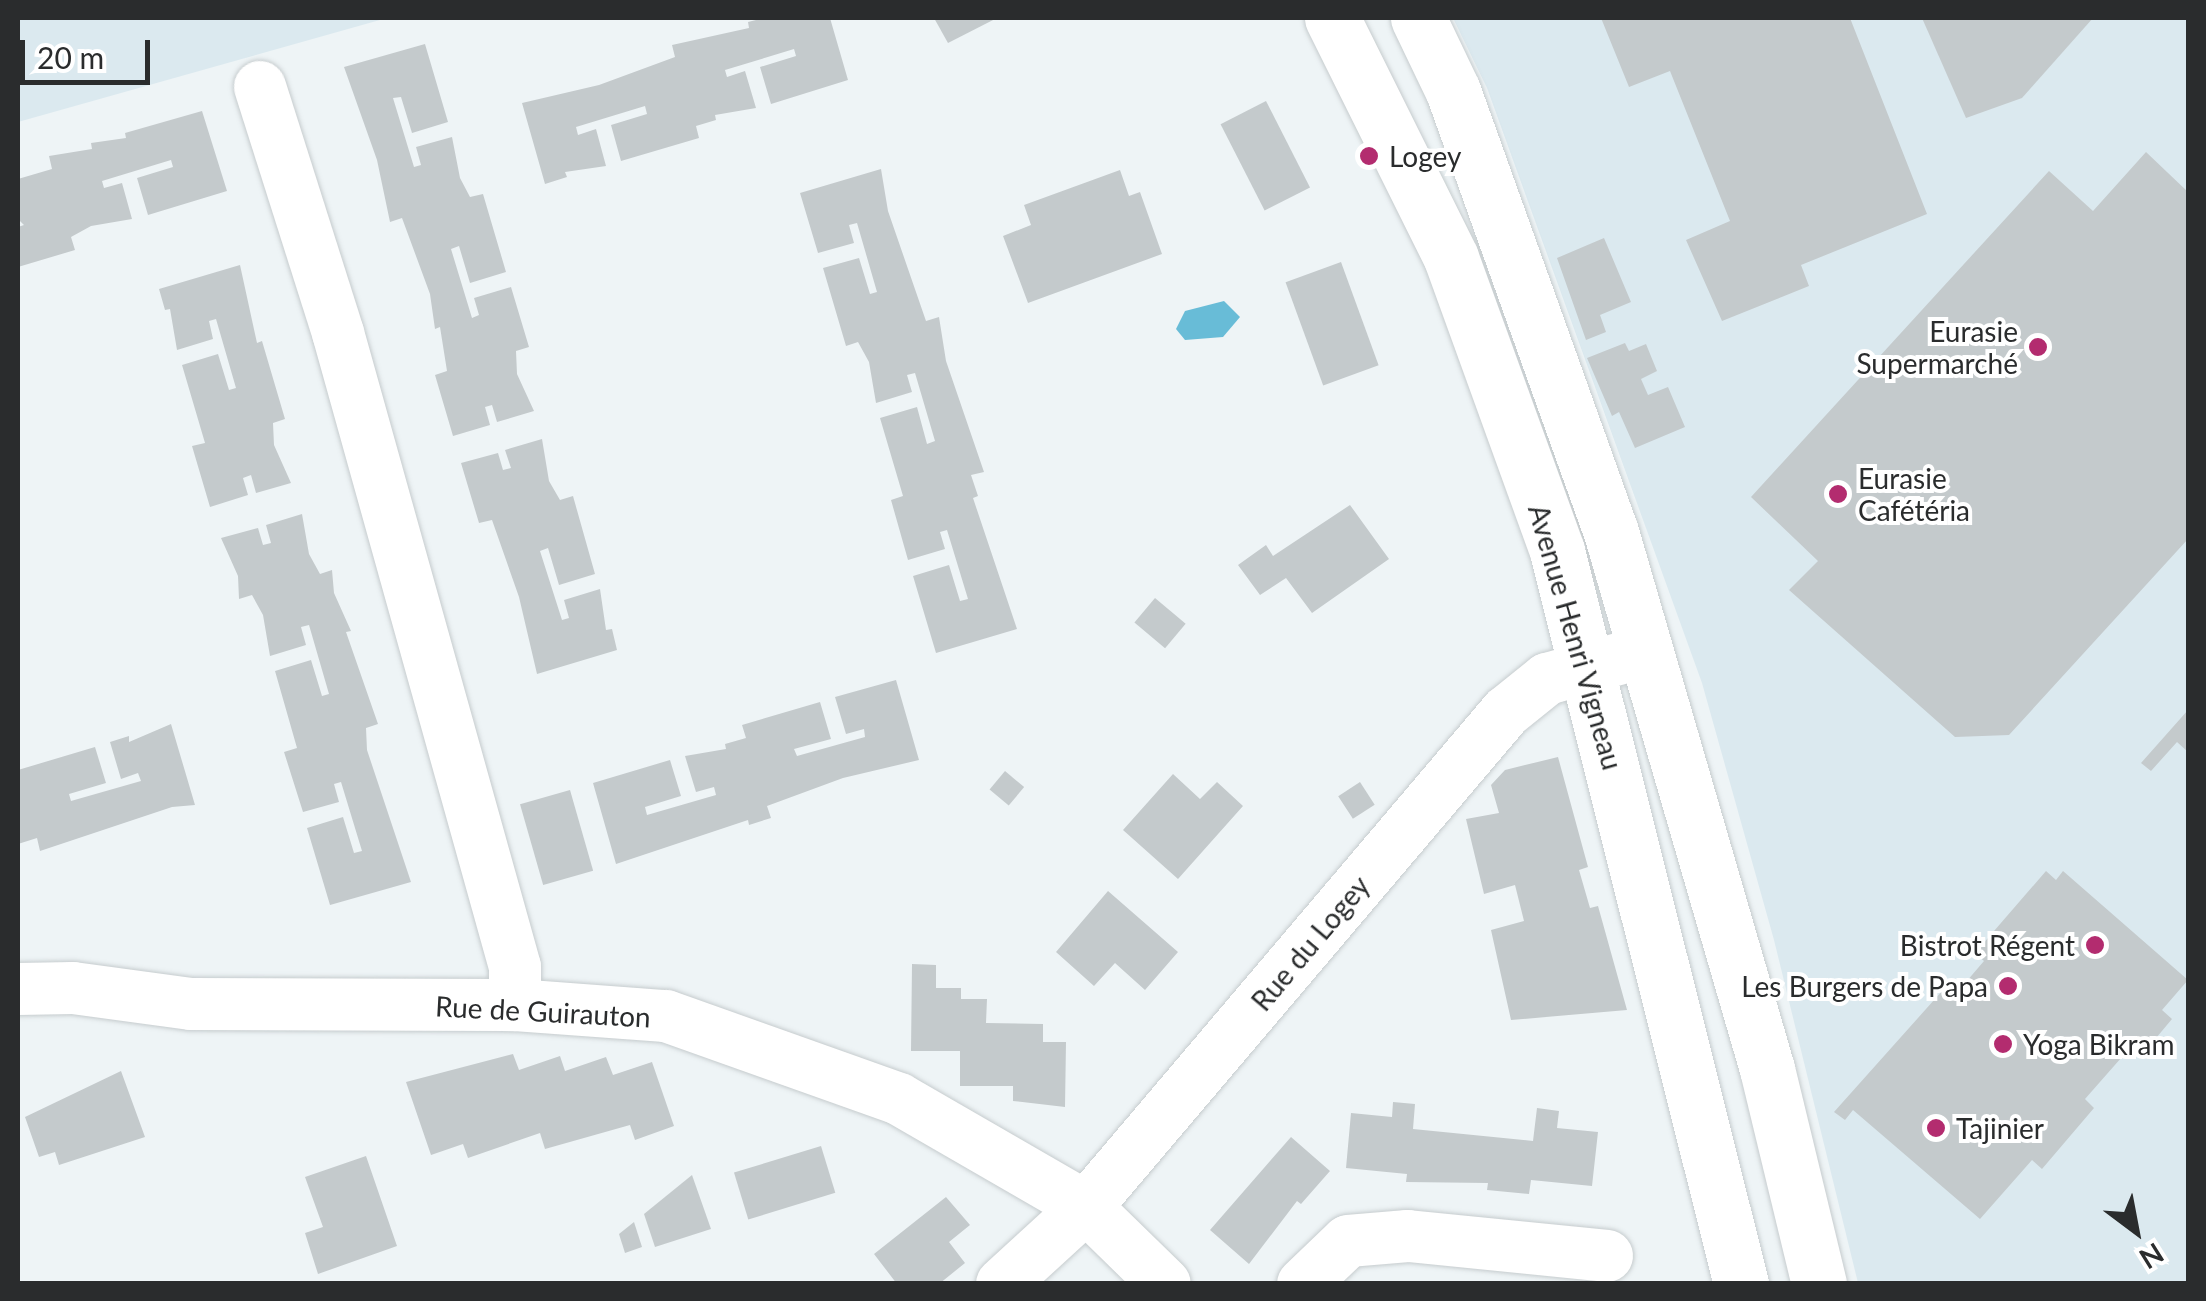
<!DOCTYPE html>
<meta charset="utf-8">
<style>
body{margin:0}
#map{position:relative;width:2206px;height:1301px;overflow:hidden;background:#eef4f6;font-family:Lato,sans-serif}
div>[style]{position:absolute}
.built>*{inset:0;background:#dbe9ef}
.water>*{inset:0;background:#68bcd7}
.building>*{inset:0;background:#c4cacc;transform-origin:0 0}
.roads{filter:drop-shadow(0 0 2px #c6ccce) drop-shadow(0 0 2px #c6ccce)}
.street>*{height:52px;margin:-26px;padding:0 26px;transform-origin:26px;border-radius:26px;background:#fff}
.secondary>*{height:55px;margin:-27.5px;padding:0 27.5px;transform-origin:27.5px;border-radius:27.5px;background:#fff}
.dots>*{width:28px;height:28px;translate:-50% -50%;box-sizing:border-box;border:5px solid #fff;border-radius:50%}
span{translate:-50% -50%;white-space:nowrap;text-align:center;line-height:1.15;-webkit-text-stroke:8px #fff;paint-order:stroke}
.poi-label{font-size:28px;color:#2a2c2d}
.left{translate:0 -50%;text-align:left}
.right{translate:-100% -50%;text-align:right}
.street-label{font-size:28px;color:#2a2c2d}
.frame{position:absolute;inset:0;border:20px solid #2a2c2d;pointer-events:none}
.north{position:absolute;left:2086px;top:1181px;width:100px;height:100px;-webkit-text-stroke:8px #fff;paint-order:stroke;rotate:148deg;font-size:28px;font-weight:700;line-height:40px;text-align:center;color:#2a2c2d}
.north::after{content:'';display:block;margin:auto;width:35px;height:45px;background:#2a2c2d;clip-path:polygon(50% 0,100% 100%,50% 72%,0 100%)}
.scale{position:absolute;left:20px;top:40px;width:130px;height:45px;box-sizing:border-box;border:5px solid #2a2c2d;border-top:0;padding-left:12px;font-size:30px;line-height:35px;white-space:nowrap;color:#2a2c2d;-webkit-text-stroke:8px #fff;paint-order:stroke}
</style>
<div id="map">
<div class="built">
<div style="clip-path:polygon(18px 18px,387px 18px,18px 122px)"></div>
<div style="clip-path:polygon(1453px 18px,2188px 18px,2188px 1283px,1858px 1283px,1774px 940px,1702px 683px,1487px 88px)"></div>
</div>
<div class="water">
<div style="clip-path:polygon(1224px 301px,1240px 317px,1223px 337px,1185px 340px,1176px 329px,1185px 311px)"></div>
</div>
<div class="building">
<div style="clip-path:polygon(764px 18px,830px 18px,848px 80px,771px 104px,760px 67px,796px 56px,794px 49px,725px 70px,727px 77px,745px 71px,756px 108px,715px 115px,716px 120px,696px 126px,699px 138px,621px 161px,611px 125px,647px 114px,645px 106px,576px 127px,578px 135px,596px 129px,606px 166px,565px 172px,567px 177px,545px 184px,522px 103px,599px 85px,675px 57px,672px 45px,749px 28px,748px 22px)"></div>
<div style="clip-path:polygon(934px 18px,997px 18px,948px 43px)"></div>
<div style="clip-path:polygon(1601px 18px,1850px 18px,1927px 214px,1801px 265px,1809px 286px,1722px 321px,1686px 240px,1730px 221px,1670px 71px,1629px 87px)"></div>
<div style="clip-path:polygon(1922px 18px,2093px 18px,2022px 98px,1966px 118px)"></div>
<div style="clip-path:polygon(425px 44px,448px 122px,412px 133px,401px 97px,393px 98px,414px 167px,421px 165px,416px 147px,452px 137px,460px 178px,470px 197px,483px 194px,506px 272px,470px 283px,459px 246px,451px 249px,472px 318px,479px 315px,474px 298px,511px 287px,529px 347px,516px 351px,517px 374px,534px 411px,497px 422px,492px 405px,485px 407px,490px 425px,453px 436px,435px 375px,447px 371px,440px 327px,435px 329px,430px 294px,402px 218px,390px 222px,377px 160px,344px 67px)"></div>
<div style="left:1266px;top:101px;width:97px;height:51px;rotate:63deg"></div>
<div style="clip-path:polygon(202px 111px,227px 191px,148px 215px,137px 178px,173px 167px,171px 160px,102px 181px,104px 188px,122px 183px,132px 219px,91px 226px,71px 237px,75px 250px,18px 267px,18px 227px,24px 225px,18px 219px,18px 179px,52px 169px,49px 156px,92px 149px,91px 143px,126px 138px,125px 133px)"></div>
<div style="clip-path:polygon(2146px 152px,2188px 192px,2188px 539px,2009px 735px,1955px 737px,1789px 590px,1818px 561px,1751px 497px,2049px 171px,2093px 211px)"></div>
<div style="clip-path:polygon(881px 169px,888px 211px,926px 321px,939px 317px,946px 361px,984px 472px,971px 475px,978px 496px,973px 498px,1017px 629px,936px 653px,913px 576px,949px 565px,960px 601px,968px 599px,947px 530px,940px 532px,945px 549px,908px 560px,891px 500px,903px 496px,880px 418px,917px 407px,927px 444px,935px 441px,915px 373px,907px 375px,912px 392px,876px 403px,869px 362px,858px 342px,846px 346px,823px 268px,859px 258px,870px 294px,877px 292px,857px 223px,849px 225px,854px 243px,818px 253px,800px 193px)"></div>
<div style="clip-path:polygon(1120px 170px,1129px 196px,1140px 192px,1162px 254px,1028px 303px,1003px 236px,1031px 225px,1024px 205px)"></div>
<div style="clip-path:polygon(1604px 238px,1631px 302px,1600px 315px,1606px 332px,1586px 340px,1557px 258px)"></div>
<div style="left:1341px;top:262px;width:110px;height:59px;rotate:70deg"></div>
<div style="clip-path:polygon(240px 265px,257px 343px,262px 341px,285px 419px,273px 423px,274px 445px,291px 483px,256px 493px,251px 475px,243px 478px,248px 495px,210px 507px,192px 446px,205px 443px,182px 365px,218px 354px,229px 390px,236px 388px,216px 319px,209px 321px,213px 339px,177px 350px,170px 309px,165px 310px,159px 289px)"></div>
<div style="clip-path:polygon(1625px 343px,1629px 351px,1646px 344px,1657px 371px,1641px 379px,1648px 395px,1668px 387px,1685px 427px,1635px 448px,1619px 412px,1612px 416px,1587px 358px)"></div>
<div style="clip-path:polygon(542px 439px,549px 481px,560px 500px,573px 496px,595px 574px,559px 585px,548px 548px,540px 551px,562px 620px,569px 618px,564px 600px,600px 589px,606px 630px,612px 629px,617px 650px,537px 674px,519px 597px,492px 520px,479px 523px,461px 463px,498px 453px,503px 470px,511px 468px,505px 450px)"></div>
<div style="clip-path:polygon(1350px 505px,1389px 559px,1312px 613px,1286px 578px,1260px 595px,1238px 565px,1266px 545px,1273px 556px)"></div>
<div style="clip-path:polygon(302px 514px,309px 554px,320px 574px,332px 570px,334px 593px,351px 631px,346px 632px,378px 724px,366px 728px,367px 750px,411px 882px,330px 905px,307px 828px,343px 817px,354px 853px,362px 851px,341px 782px,334px 784px,339px 802px,303px 812px,284px 752px,297px 748px,275px 671px,311px 660px,322px 696px,329px 694px,309px 625px,301px 627px,306px 645px,270px 656px,263px 615px,252px 595px,239px 599px,238px 576px,221px 538px,258px 528px,263px 545px,271px 543px,266px 525px)"></div>
<div style="left:1155px;top:598px;width:40px;height:32px;rotate:40deg"></div>
<div style="clip-path:polygon(896px 680px,919px 760px,843px 778px,767px 806px,771px 818px,749px 825px,748px 820px,616px 864px,593px 783px,670px 760px,681px 796px,645px 807px,647px 815px,716px 795px,714px 787px,696px 792px,685px 756px,726px 749px,725px 744px,746px 738px,742px 725px,820px 702px,831px 739px,794px 749px,797px 756px,865px 737px,864px 729px,846px 734px,835px 697px)"></div>
<div style="clip-path:polygon(2188px 710px,2188px 752px,2177px 742px,2151px 771px,2141px 763px)"></div>
<div style="clip-path:polygon(171px 724px,195px 805px,172px 807px,40px 851px,37px 838px,18px 844px,18px 770px,95px 747px,106px 783px,69px 794px,71px 801px,141px 781px,138px 773px,121px 779px,110px 742px,129px 736px,129px 742px)"></div>
<div style="clip-path:polygon(1558px 757px,1588px 867px,1579px 870px,1590px 908px,1598px 906px,1627px 1010px,1511px 1020px,1491px 930px,1524px 921px,1515px 885px,1484px 894px,1466px 819px,1499px 813px,1491px 785px,1505px 770px)"></div>
<div style="left:1005px;top:771px;width:25px;height:24px;rotate:40deg"></div>
<div style="clip-path:polygon(1173px 774px,1200px 799px,1217px 782px,1243px 806px,1178px 879px,1123px 830px)"></div>
<div style="left:1360px;top:782px;width:27px;height:26px;rotate:57deg"></div>
<div style="left:570px;top:790px;width:84px;height:52px;rotate:74deg"></div>
<div style="clip-path:polygon(2046px 871px,2056px 880px,2063px 871px,2188px 980px,2162px 1010px,2172px 1019px,2146px 1050px,2136px 1041px,2085px 1099px,2094px 1108px,2042px 1169px,2032px 1160px,1980px 1219px,1853px 1110px,1845px 1120px,1834px 1112px,1951px 981px,1960px 989px,1984px 961px,1975px 953px)"></div>
<div style="clip-path:polygon(1108px 891px,1178px 952px,1145px 990px,1115px 963px,1094px 986px,1056px 952px)"></div>
<div style="clip-path:polygon(912px 964px,936px 965px,936px 988px,961px 988px,961px 999px,987px 999px,986px 1023px,1043px 1024px,1043px 1042px,1066px 1042px,1065px 1107px,1013px 1101px,1013px 1086px,960px 1086px,960px 1051px,911px 1051px)"></div>
<div style="clip-path:polygon(513px 1054px,519px 1070px,560px 1056px,565px 1071px,606px 1057px,613px 1075px,652px 1062px,674px 1126px,635px 1140px,630px 1125px,545px 1149px,540px 1133px,468px 1158px,463px 1144px,431px 1155px,406px 1082px)"></div>
<div style="clip-path:polygon(121px 1071px,145px 1137px,59px 1165px,55px 1152px,39px 1157px,25px 1117px)"></div>
<div style="clip-path:polygon(1393px 1102px,1415px 1104px,1413px 1129px,1533px 1141px,1537px 1108px,1559px 1111px,1557px 1128px,1598px 1132px,1592px 1186px,1531px 1180px,1529px 1194px,1487px 1190px,1488px 1183px,1406px 1182px,1407px 1174px,1346px 1168px,1351px 1113px,1392px 1117px)"></div>
<div style="clip-path:polygon(1291px 1137px,1330px 1171px,1301px 1204px,1297px 1201px,1249px 1264px,1210px 1230px)"></div>
<div style="left:821px;top:1146px;width:49px;height:91px;rotate:73deg"></div>
<div style="clip-path:polygon(366px 1156px,397px 1246px,318px 1274px,305px 1233px,323px 1227px,305px 1177px)"></div>
<div style="clip-path:polygon(692px 1175px,711px 1229px,655px 1247px,644px 1214px)"></div>
<div style="clip-path:polygon(946px 1197px,970px 1225px,949px 1242px,965px 1263px,939px 1284px,897px 1284px,874px 1254px)"></div>
<div style="clip-path:polygon(634px 1222px,642px 1247px,625px 1253px,619px 1234px)"></div>
</div>
<div class="roads">
<div class="street">
<div style="left:260px;top:87px;width:258px;rotate:72.4deg"></div>
<div style="left:338px;top:333px;width:658px;rotate:74.4deg"></div>
<div style="left:515px;top:967px;width:38px;rotate:90deg"></div>
<div style="left:18px;top:989px;width:55px;rotate:-1deg"></div>
<div style="left:73px;top:988px;width:119px;rotate:7.7deg"></div>
<div style="left:191px;top:1004px;width:324px;rotate:0.2deg"></div>
<div style="left:515px;top:1005px;width:151px;rotate:4.2deg"></div>
<div style="left:666px;top:1016px;width:247px;rotate:19.6deg"></div>
<div style="left:899px;top:1099px;width:216px;rotate:30deg"></div>
<div style="left:1086px;top:1207px;width:110px;rotate:44.3deg"></div>
<div style="left:1002px;top:1284px;width:114px;rotate:-42.5deg"></div>
<div style="left:1086px;top:1207px;width:649px;rotate:-49.69deg"></div>
<div style="left:1506px;top:712px;width:53px;rotate:-38.8deg"></div>
<div style="left:1547px;top:679px;width:104px;rotate:-15.6deg"></div>
<div style="left:1303px;top:1284px;width:62px;rotate:-43.7deg"></div>
<div style="left:1348px;top:1241px;width:60px;rotate:-4.8deg"></div>
<div style="left:1408px;top:1236px;width:200px;rotate:5.7deg"></div>
</div>
<div class="secondary">
<div style="left:1332px;top:18px;width:268px;rotate:63.6deg"></div>
<div style="left:1451px;top:258px;width:312px;rotate:70.1deg"></div>
<div style="left:1557px;top:551px;width:756px;rotate:75.91deg"></div>
<div style="left:1418px;top:18px;width:81px;rotate:64.4deg"></div>
<div style="left:1453px;top:91px;width:468px;rotate:70.3deg"></div>
<div style="left:1611px;top:532px;width:559px;rotate:73.8deg"></div>
<div style="left:1767px;top:1069px;width:221px;rotate:76.4deg"></div>
</div>
</div>
<div class="dots">
<div style="left:1369px;top:156px;background:#b32c6f"></div>
<div style="left:2038px;top:347px;background:#b32c6f"></div>
<div style="left:1838px;top:494px;background:#b32c6f"></div>
<div style="left:2095px;top:945px;background:#b32c6f"></div>
<div style="left:2008px;top:986px;background:#b32c6f"></div>
<div style="left:2003px;top:1044px;background:#b32c6f"></div>
<div style="left:1936px;top:1128px;background:#b32c6f"></div>
</div>
<div class="poi-label">
<span class="left" style="left:1389px;top:156px">Logey</span>
<span class="right" style="left:2018px;top:347px">Eurasie<br>Supermarché</span>
<span class="left" style="left:1858px;top:494px">Eurasie<br>Cafétéria</span>
<span class="right" style="left:2075px;top:945px">Bistrot Régent</span>
<span class="right" style="left:1988px;top:986px">Les Burgers de Papa</span>
<span class="left" style="left:2023px;top:1044px">Yoga Bikram</span>
<span class="left" style="left:1956px;top:1128px">Tajinier</span>
</div>
<div class="street-label">
<span style="left:1576px;top:637px;rotate:74deg">Avenue Henri Vigneau</span>
<span style="left:1310px;top:943px;rotate:-50deg">Rue du Logey</span>
<span style="left:543px;top:1011px;rotate:3deg">Rue de Guirauton</span>
</div>
<div class="frame"></div>
<div class="north">N</div>
<div class="scale">20 m</div>
</div>
